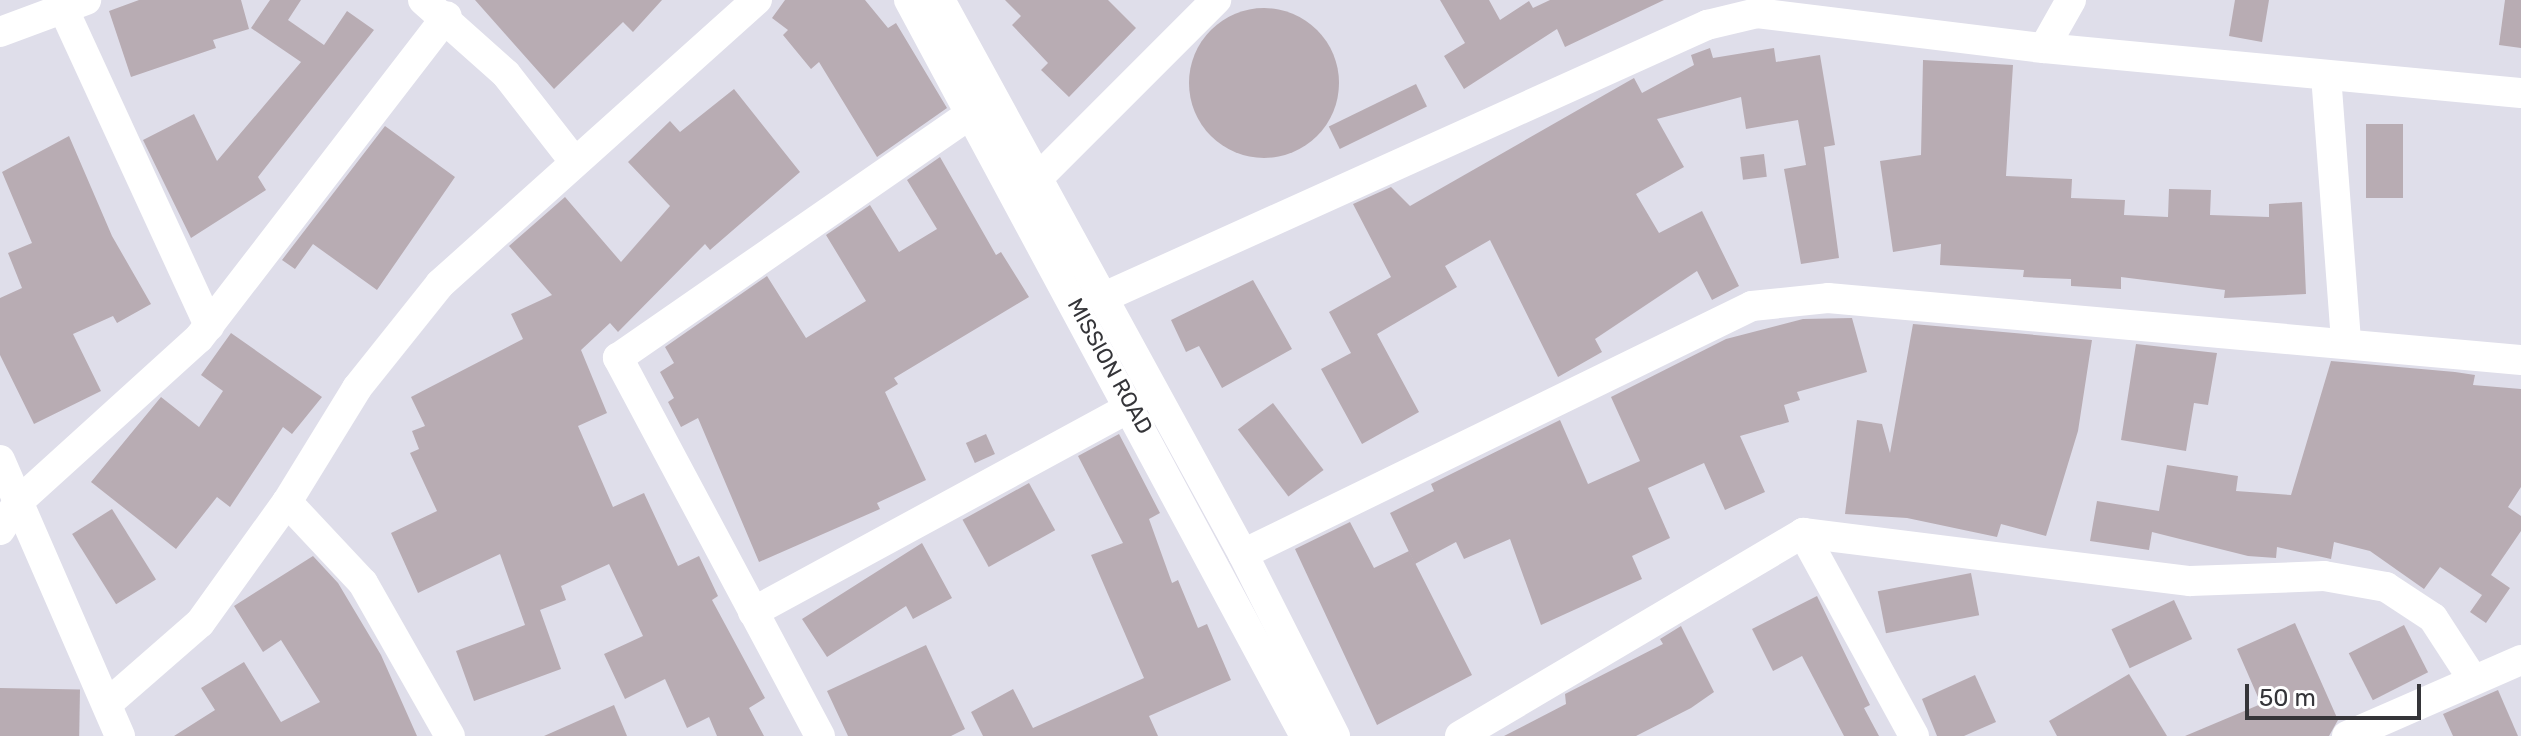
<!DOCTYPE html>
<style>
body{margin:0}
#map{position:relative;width:2521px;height:736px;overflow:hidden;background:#dfdeea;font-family:Rubik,sans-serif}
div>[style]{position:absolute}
.building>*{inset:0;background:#b8acb3;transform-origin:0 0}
.round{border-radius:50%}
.minor>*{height:30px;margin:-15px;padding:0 15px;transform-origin:15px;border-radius:15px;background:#fff}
span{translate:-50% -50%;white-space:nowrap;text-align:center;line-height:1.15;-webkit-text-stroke:7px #fff;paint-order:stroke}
.street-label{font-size:22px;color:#353539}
.scale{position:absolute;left:2245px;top:684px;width:176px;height:36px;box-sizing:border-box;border:4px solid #353539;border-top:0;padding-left:10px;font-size:24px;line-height:28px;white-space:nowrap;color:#353539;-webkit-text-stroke:6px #fff;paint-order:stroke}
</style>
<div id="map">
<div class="building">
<div style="clip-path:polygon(139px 0,241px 0,249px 29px,213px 40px,216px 48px,131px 77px,109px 11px)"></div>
<div style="clip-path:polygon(270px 0,301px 0,288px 20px,324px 45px,347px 11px,374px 30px,258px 177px,266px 190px,191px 238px,143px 140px,194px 114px,217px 161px,301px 62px,251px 28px)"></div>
<div style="clip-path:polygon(475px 0,662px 0,633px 32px,623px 22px,554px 89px)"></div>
<div style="clip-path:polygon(785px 0,865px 0,888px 28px,896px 23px,947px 108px,877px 157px,819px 62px,811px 69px,783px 35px,788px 30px,772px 18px)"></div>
<div style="clip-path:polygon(1005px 0,1108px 0,1136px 28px,1069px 97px,1041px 70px,1048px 63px,1012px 25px,1021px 16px)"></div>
<div style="clip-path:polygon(1440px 0,1489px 0,1500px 20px,1529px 1px,1533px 8px,1550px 0,1664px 0,1565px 47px,1557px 29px,1464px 89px,1444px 56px,1465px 43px)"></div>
<div style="clip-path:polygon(2235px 0,2269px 0,2262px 42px,2229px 36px)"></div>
<div style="clip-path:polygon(2505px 0,2521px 0,2521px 48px,2499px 45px)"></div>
<div class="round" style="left:1189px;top:8px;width:150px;height:150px"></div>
<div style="clip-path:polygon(1710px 48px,1713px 58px,1774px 48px,1776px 62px,1820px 55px,1835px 145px,1824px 147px,1839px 258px,1801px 264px,1784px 169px,1806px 165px,1798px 120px,1746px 129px,1741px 97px,1657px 119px,1684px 167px,1636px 194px,1659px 233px,1702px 211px,1739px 286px,1712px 300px,1697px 271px,1595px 339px,1602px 352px,1558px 377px,1490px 240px,1445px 266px,1457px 287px,1377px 334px,1419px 412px,1362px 444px,1321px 369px,1351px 353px,1329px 312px,1391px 277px,1353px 204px,1391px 187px,1410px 206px,1634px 78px,1642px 93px,1694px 65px,1691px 55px)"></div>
<div style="clip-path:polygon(1923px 60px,2013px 65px,2006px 176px,2072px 179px,2071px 198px,2125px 200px,2124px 215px,2168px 217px,2169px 189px,2211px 190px,2210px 215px,2269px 217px,2269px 204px,2302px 202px,2306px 294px,2224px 298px,2225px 290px,2121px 277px,2121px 289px,2071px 286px,2071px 279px,2023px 277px,2024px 270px,1940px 265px,1941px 244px,1893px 252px,1880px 161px,1921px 155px)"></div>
<div style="left:1416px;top:84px;width:25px;height:97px;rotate:64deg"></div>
<div style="clip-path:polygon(734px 89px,800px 172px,710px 250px,705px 244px,618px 332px,610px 323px,581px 350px,607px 413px,578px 426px,613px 507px,644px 493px,678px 566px,699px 556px,718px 596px,712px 600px,765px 698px,749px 708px,764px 736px,717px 736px,709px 717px,687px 728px,665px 679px,625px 699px,604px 654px,643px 636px,609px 564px,561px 586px,566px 600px,540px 610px,561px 669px,474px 701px,456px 651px,525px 625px,500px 554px,418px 593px,391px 533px,437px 511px,410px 453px,419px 449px,412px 431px,425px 426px,411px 397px,523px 339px,511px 314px,552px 295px,509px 246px,565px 197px,621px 262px,670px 206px,628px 162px,670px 121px,680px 132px)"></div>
<div style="left:2366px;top:124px;width:37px;height:74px"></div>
<div style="clip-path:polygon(385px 126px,455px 177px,377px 290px,313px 244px,295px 269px,282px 260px)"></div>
<div style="clip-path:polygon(69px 136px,112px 236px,151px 304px,117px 323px,113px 316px,73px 334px,101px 391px,34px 424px,0 355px,0 298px,22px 288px,8px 253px,32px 243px,2px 172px)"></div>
<div style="left:1764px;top:154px;width:23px;height:24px;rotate:83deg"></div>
<div style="clip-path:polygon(940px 157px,996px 255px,1001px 252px,1029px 297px,894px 378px,898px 384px,885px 392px,926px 480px,877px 503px,880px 509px,759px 562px,698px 418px,681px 427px,668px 402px,674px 398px,660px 372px,674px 363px,665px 347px,767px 276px,806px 338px,866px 301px,826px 235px,870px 205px,899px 252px,937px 229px,907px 180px)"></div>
<div style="clip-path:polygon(1253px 280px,1292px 349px,1222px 388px,1199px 346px,1186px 352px,1171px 320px)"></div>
<div style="clip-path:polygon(1852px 318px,1867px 372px,1797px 392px,1800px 400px,1784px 405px,1789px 422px,1740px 436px,1765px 492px,1725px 510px,1704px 463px,1648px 488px,1670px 538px,1632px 556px,1642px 579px,1541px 625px,1510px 539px,1464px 559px,1456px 542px,1415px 564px,1390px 513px,1434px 491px,1431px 484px,1560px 420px,1588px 484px,1640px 461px,1611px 397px,1726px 339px,1803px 319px)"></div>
<div style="clip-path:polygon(1913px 324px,2092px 340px,2078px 431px,2046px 536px,2001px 524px,1997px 537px,1907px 518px,1845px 514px,1857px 420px,1882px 424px,1890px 453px)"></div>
<div style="clip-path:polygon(231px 333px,322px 397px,292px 434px,283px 427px,230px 507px,217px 497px,176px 549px,91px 482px,161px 397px,199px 427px,223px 391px,201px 375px)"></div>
<div style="clip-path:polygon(2136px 344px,2217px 353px,2208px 405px,2194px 403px,2186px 451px,2121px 440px)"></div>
<div style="clip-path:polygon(2331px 361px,2455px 372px,2475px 375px,2473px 385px,2521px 389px,2521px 487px,2508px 507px,2521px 516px,2521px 531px,2491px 575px,2510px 588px,2486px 623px,2470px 612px,2482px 595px,2440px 567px,2424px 589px,2370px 551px,2334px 542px,2331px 559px,2277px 547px,2276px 558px,2248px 556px,2152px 532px,2149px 550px,2090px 541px,2097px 501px,2159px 511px,2167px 465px,2238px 476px,2236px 491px,2291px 495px)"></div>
<div style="left:1273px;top:403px;width:84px;height:44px;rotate:53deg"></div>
<div style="left:986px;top:434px;width:22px;height:22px;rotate:66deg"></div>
<div style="clip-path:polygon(1119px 434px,1160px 513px,1149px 519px,1172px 583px,1178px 580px,1198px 628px,1207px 624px,1231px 680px,1149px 716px,1158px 736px,983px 736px,971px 712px,1013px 689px,1033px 728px,1144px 678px,1091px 555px,1123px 543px,1078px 456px)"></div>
<div style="left:1029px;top:483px;width:54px;height:76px;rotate:61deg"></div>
<div style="left:112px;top:509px;width:83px;height:47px;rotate:58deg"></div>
<div style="clip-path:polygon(1350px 522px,1374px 568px,1409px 551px,1472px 675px,1377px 725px,1295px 549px)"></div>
<div style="clip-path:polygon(922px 543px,952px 598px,913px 619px,906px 606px,827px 657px,802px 619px)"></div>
<div style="clip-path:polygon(313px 556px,338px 583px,381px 655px,417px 736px,174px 736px,215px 710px,201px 688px,244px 662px,281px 722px,320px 702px,281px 640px,263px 652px,234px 606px)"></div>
<div style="left:1971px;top:573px;width:43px;height:95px;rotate:79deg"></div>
<div style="clip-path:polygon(1817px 596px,1870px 705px,1864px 708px,1879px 736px,1844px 736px,1802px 656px,1773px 671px,1752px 629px)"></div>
<div style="left:2174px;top:600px;width:43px;height:69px;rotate:65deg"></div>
<div style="clip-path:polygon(2295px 623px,2338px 720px,2329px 736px,2185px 736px,2261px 704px,2237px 649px)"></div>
<div style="left:2404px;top:625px;width:53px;height:62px;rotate:63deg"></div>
<div style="clip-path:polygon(1681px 626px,1714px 692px,1691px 708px,1636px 736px,1504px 736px,1566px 704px,1565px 694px,1663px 644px,1660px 639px)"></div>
<div style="clip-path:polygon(926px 645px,965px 729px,951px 736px,848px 736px,827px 691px)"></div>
<div style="clip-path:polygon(2129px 674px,2167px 736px,2057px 736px,2049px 721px)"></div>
<div style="clip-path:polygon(1975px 675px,1996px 722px,1964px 736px,1937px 736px,1922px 699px)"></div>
<div style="left:0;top:688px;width:80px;height:48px;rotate:1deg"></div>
<div style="clip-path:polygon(2498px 690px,2518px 736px,2453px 736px,2443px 714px)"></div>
<div style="clip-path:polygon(614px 705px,627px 736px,544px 736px)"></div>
</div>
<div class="minor">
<div style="left:423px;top:0;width:111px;rotate:41.7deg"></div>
<div style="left:506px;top:74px;width:110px;rotate:52deg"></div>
<div style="left:909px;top:0;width:836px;rotate:61.72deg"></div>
<div style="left:940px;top:0;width:631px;rotate:61.32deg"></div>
<div style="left:1243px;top:554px;width:204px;rotate:63.2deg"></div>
<div style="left:63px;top:8px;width:350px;rotate:65.3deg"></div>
<div style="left:0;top:32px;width:92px;rotate:-20.4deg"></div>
<div style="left:2044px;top:48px;width:55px;rotate:-60.6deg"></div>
<div style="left:2326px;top:75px;width:269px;rotate:85.7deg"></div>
<div style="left:1036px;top:180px;width:255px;rotate:-45deg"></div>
<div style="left:1102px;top:298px;width:664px;rotate:-24.29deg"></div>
<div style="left:1707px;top:25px;width:51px;rotate:-13.5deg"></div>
<div style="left:1757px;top:13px;width:289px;rotate:7deg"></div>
<div style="left:2044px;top:48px;width:479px;rotate:5.4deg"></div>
<div style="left:0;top:460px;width:301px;rotate:66.5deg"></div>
<div style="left:287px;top:502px;width:111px;rotate:46.8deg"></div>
<div style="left:363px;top:583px;width:176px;rotate:60.4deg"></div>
<div style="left:0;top:530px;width:33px;rotate:-57deg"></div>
<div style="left:18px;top:502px;width:244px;rotate:-42.2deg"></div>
<div style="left:199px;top:338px;width:406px;rotate:-52.4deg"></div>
<div style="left:1803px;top:533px;width:231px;rotate:61.3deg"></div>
<div style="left:1243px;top:554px;width:566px;rotate:-25.98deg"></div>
<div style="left:1752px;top:306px;width:76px;rotate:-6deg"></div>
<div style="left:1828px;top:298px;width:696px;rotate:5.11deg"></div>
<div style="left:753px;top:612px;width:432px;rotate:-28.5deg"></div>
<div style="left:107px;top:704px;width:123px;rotate:-41.1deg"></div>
<div style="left:200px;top:623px;width:149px;rotate:-54.3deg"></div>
<div style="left:287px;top:502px;width:134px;rotate:-58.4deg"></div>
<div style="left:357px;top:388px;width:133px;rotate:-51.4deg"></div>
<div style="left:440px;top:284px;width:426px;rotate:-41.9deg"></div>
<div style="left:820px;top:736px;width:429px;rotate:-118.1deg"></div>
<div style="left:618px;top:358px;width:428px;rotate:-34.7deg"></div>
<div style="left:1460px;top:736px;width:399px;rotate:-30.6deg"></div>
<div style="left:1803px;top:533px;width:390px;rotate:7.1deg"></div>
<div style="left:2190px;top:581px;width:134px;rotate:-2.1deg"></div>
<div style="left:2324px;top:576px;width:63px;rotate:10.1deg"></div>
<div style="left:2386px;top:587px;width:56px;rotate:33.4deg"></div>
<div style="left:2433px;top:618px;width:72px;rotate:57deg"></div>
<div style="left:2347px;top:736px;width:190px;rotate:-23.6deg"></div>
</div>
<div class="street-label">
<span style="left:1110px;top:366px;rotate:61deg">MISSION ROAD</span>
</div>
<div class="scale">50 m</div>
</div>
